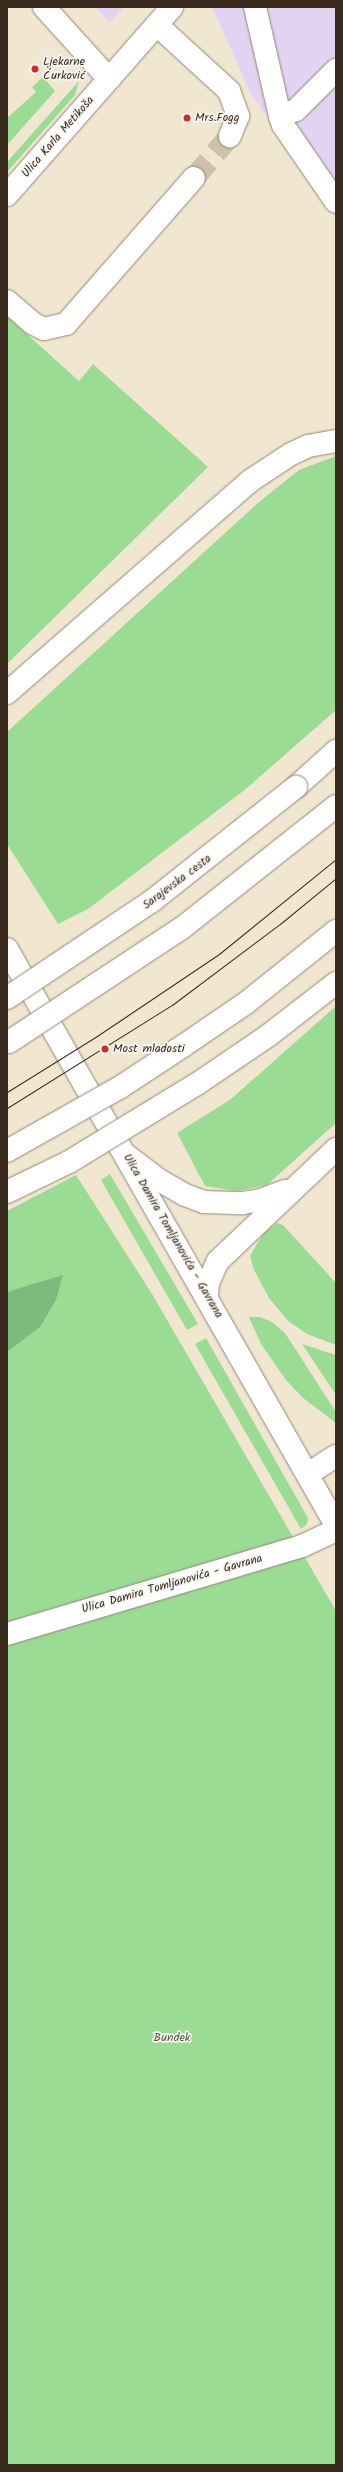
<!DOCTYPE html>
<meta charset="utf-8">
<style>
body{margin:0}
#map{position:relative;width:343px;height:2472px;overflow:hidden;background:#f1e7d1;font-family:Kalam,sans-serif}
div>[style]{position:absolute}
.built>*{inset:0;background:#e3d3f2}
.green>*{inset:0;background:#9adc94}
.forest>*{inset:0;background:#7bbc7e}
.minor-tunnel>*{height:22px;margin-top:-11px;transform-origin:0;background:repeating-linear-gradient(90deg,#cdc1ad 0 22px,transparent 0 33px)}
.roads{filter:drop-shadow(0 0 1px #968878) drop-shadow(0 0 1px #968878)}
.minor>*{height:22px;margin:-11px;padding:0 11px;transform-origin:11px;border-radius:11px;background:#fff}
.major>*{height:22px;margin:-11px;padding:0 11px;transform-origin:11px;border-radius:11px;background:#fff}
.tram>*{height:1px;margin:-0.5px;padding:0 0.5px;transform-origin:0.5px;border-radius:0.5px;background:#3b2a1e}
.bridges{filter:drop-shadow(0 0 1px #968878) drop-shadow(0 0 1px #968878)}
.major-bridge>*{height:22px;margin:-11px;padding:0 11px;transform-origin:11px;border-radius:11px;background:#fff}
.dots>*{width:11px;height:11px;translate:-50% -50%;box-sizing:border-box;border:2px solid #f6f6f2;border-radius:50%}
span{translate:-50% -50%;white-space:nowrap;text-align:center;line-height:1.15;-webkit-text-stroke:3.5px #f6f6f2;paint-order:stroke}
.poi-label{font-size:12px;color:#3b2a1e}
.left{translate:0 -50%;text-align:left}
.street-label{font-size:12px;color:#3b2a1e}
.park-label{font-size:12px;color:#53563c}
.frame{position:absolute;inset:0;border:8px solid #3b2a1e;pointer-events:none}
</style>
<div id="map">
<div class="built">
<div style="clip-path:polygon(95px 7px,124px 7px,109px 23px)"></div>
<div style="clip-path:polygon(212px 7px,336px 7px,336px 217px,250px 92px)"></div>
</div>
<div class="green">
<div style="clip-path:polygon(43px 77px,55px 91px,7px 145px,7px 118px,36px 92px,32px 87px)"></div>
<div style="clip-path:polygon(79px 81px,75px 95px,7px 172px,7px 162px)"></div>
<div style="clip-path:polygon(7px 316px,79px 381px,93px 364px,208px 467px,7px 664px)"></div>
<div style="clip-path:polygon(336px 456px,336px 710px,247px 788px,88px 909px,58px 924px,7px 844px,7px 732px,259px 502px,299px 470px)"></div>
<div style="clip-path:polygon(336px 1006px,336px 1123px,267px 1185px,237px 1191px,205px 1186px,177px 1133px,231px 1099px)"></div>
<div style="clip-path:polygon(110px 1174px,198px 1324px,187px 1330px,101px 1180px)"></div>
<div style="clip-path:polygon(76px 1175px,152px 1294px,336px 1611px,336px 2465px,7px 2465px,7px 1211px)"></div>
<div style="clip-path:polygon(277px 1223px,283px 1225px,336px 1283px,336px 1345px,307px 1334px,288px 1321px,269px 1298px,254px 1270px,250px 1256px,263px 1234px)"></div>
<div style="clip-path:polygon(249px 1317px,260px 1317px,272px 1322px,285px 1333px,336px 1412px,336px 1423px,303px 1398px,286px 1380px,261px 1344px)"></div>
<div style="clip-path:polygon(206px 1338px,308px 1518px,307px 1524px,301px 1529px,195px 1344px)"></div>
<div style="clip-path:polygon(302px 1344px,336px 1355px,336px 1395px)"></div>
</div>
<div class="forest">
<div style="clip-path:polygon(63px 1275px,56px 1300px,40px 1327px,7px 1352px,7px 1292px)"></div>
</div>
<div class="minor-tunnel">
<div style="left:194px;top:178px;width:55px;rotate:-49.4deg"></div>
</div>
<div class="roads">
<div class="minor">
<div style="left:44px;top:7px;width:97px;rotate:47.9deg"></div>
<div style="left:255px;top:7px;width:112px;rotate:77.1deg"></div>
<div style="left:280px;top:116px;width:17px;rotate:-21deg"></div>
<div style="left:296px;top:110px;width:57px;rotate:-45deg"></div>
<div style="left:157px;top:25px;width:98px;rotate:42.5deg"></div>
<div style="left:229px;top:91px;width:27px;rotate:70deg"></div>
<div style="left:238px;top:116px;width:22px;rotate:112deg"></div>
<div style="left:280px;top:116px;width:9px;rotate:72deg"></div>
<div style="left:283px;top:125px;width:93px;rotate:55.5deg"></div>
<div style="left:7px;top:195px;width:250px;rotate:-48.7deg"></div>
<div style="left:7px;top:301px;width:33px;rotate:41deg"></div>
<div style="left:32px;top:323px;width:13px;rotate:27deg"></div>
<div style="left:44px;top:329px;width:23px;rotate:-13deg"></div>
<div style="left:66px;top:324px;width:194px;rotate:-48.8deg"></div>
<div style="left:7px;top:949px;width:663px;rotate:60.27deg"></div>
<div style="left:308px;top:1474px;width:33px;rotate:-33deg"></div>
<div style="left:7px;top:1634px;width:308px;rotate:-16.6deg"></div>
<div style="left:302px;top:1546px;width:38px;rotate:-25deg"></div>
</div>
<div class="major">
<div style="left:7px;top:693px;width:322px;rotate:-41.1deg"></div>
<div style="left:250px;top:481px;width:49px;rotate:-33.4deg"></div>
<div style="left:291px;top:454px;width:19px;rotate:-25deg"></div>
<div style="left:308px;top:446px;width:28px;rotate:-10deg"></div>
<div style="left:296px;top:787px;width:54px;rotate:-42deg"></div>
<div style="left:126px;top:1155px;width:41px;rotate:37.1deg"></div>
<div style="left:159px;top:1180px;width:30px;rotate:30deg"></div>
<div style="left:185px;top:1195px;width:20px;rotate:20deg"></div>
<div style="left:204px;top:1202px;width:38px;rotate:2deg"></div>
<div style="left:242px;top:1203px;width:19px;rotate:-9deg"></div>
<div style="left:261px;top:1200px;width:26px;rotate:-21deg"></div>
<div style="left:207px;top:1295px;width:12px;rotate:-85deg"></div>
<div style="left:208px;top:1283px;width:24px;rotate:-66deg"></div>
<div style="left:218px;top:1261px;width:163px;rotate:-43.5deg"></div>
</div>
</div>
<div class="tram">
<div style="left:7px;top:1092px;width:106px;rotate:-31.9deg"></div>
<div style="left:97px;top:1036px;width:147px;rotate:-33.9deg"></div>
<div style="left:219px;top:954px;width:151px;rotate:-39.1deg"></div>
<div style="left:7px;top:1108px;width:195px;rotate:-32deg"></div>
<div style="left:172px;top:1005px;width:135px;rotate:-36.9deg"></div>
<div style="left:280px;top:924px;width:72px;rotate:-39.4deg"></div>
</div>
<div class="bridges">
<div class="major-bridge">
<div style="left:7px;top:998px;width:174px;rotate:-33.8deg"></div>
<div style="left:152px;top:901px;width:184px;rotate:-38.4deg"></div>
<div style="left:9px;top:1042px;width:207px;rotate:-33.4deg"></div>
<div style="left:182px;top:928px;width:196px;rotate:-38.4deg"></div>
<div style="left:7px;top:1151px;width:129px;rotate:-29.4deg"></div>
<div style="left:119px;top:1088px;width:77px;rotate:-33.3deg"></div>
<div style="left:183px;top:1046px;width:76px;rotate:-34.3deg"></div>
<div style="left:246px;top:1003px;width:115px;rotate:-38.7deg"></div>
<div style="left:7px;top:1192px;width:69px;rotate:-25.8deg"></div>
<div style="left:69px;top:1162px;width:150px;rotate:-31.4deg"></div>
<div style="left:197px;top:1084px;width:87px;rotate:-34.2deg"></div>
<div style="left:269px;top:1035px;width:85px;rotate:-37.8deg"></div>
</div>
</div>
<div class="dots">
<div style="left:35px;top:69px;background:#c8321e"></div>
<div style="left:187px;top:118px;background:#c8321e"></div>
<div style="left:105px;top:1049px;background:#c8321e"></div>
</div>
<div class="poi-label">
<span class="left" style="left:43px;top:69px">Ljekarne<br>Ćurković</span>
<span class="left" style="left:195px;top:118px">Mrs.Fogg</span>
<span class="left" style="left:113px;top:1049px">Most mladosti</span>
</div>
<div class="street-label">
<span style="left:58px;top:137px;rotate:-49deg">Ulica Karla Metikoša</span>
<span style="left:177px;top:882px;rotate:-37deg">Sarajevska cesta</span>
<span style="left:173px;top:1236px;rotate:60deg">Ulica Damira Tomljanovića - Gavrana</span>
<span style="left:172px;top:1584px;rotate:-16deg">Ulica Damira Tomljanovića - Gavrana</span>
</div>
<div class="park-label">
<span style="left:172px;top:2038px">Bundek</span>
</div>
<div class="frame"></div>
</div>
